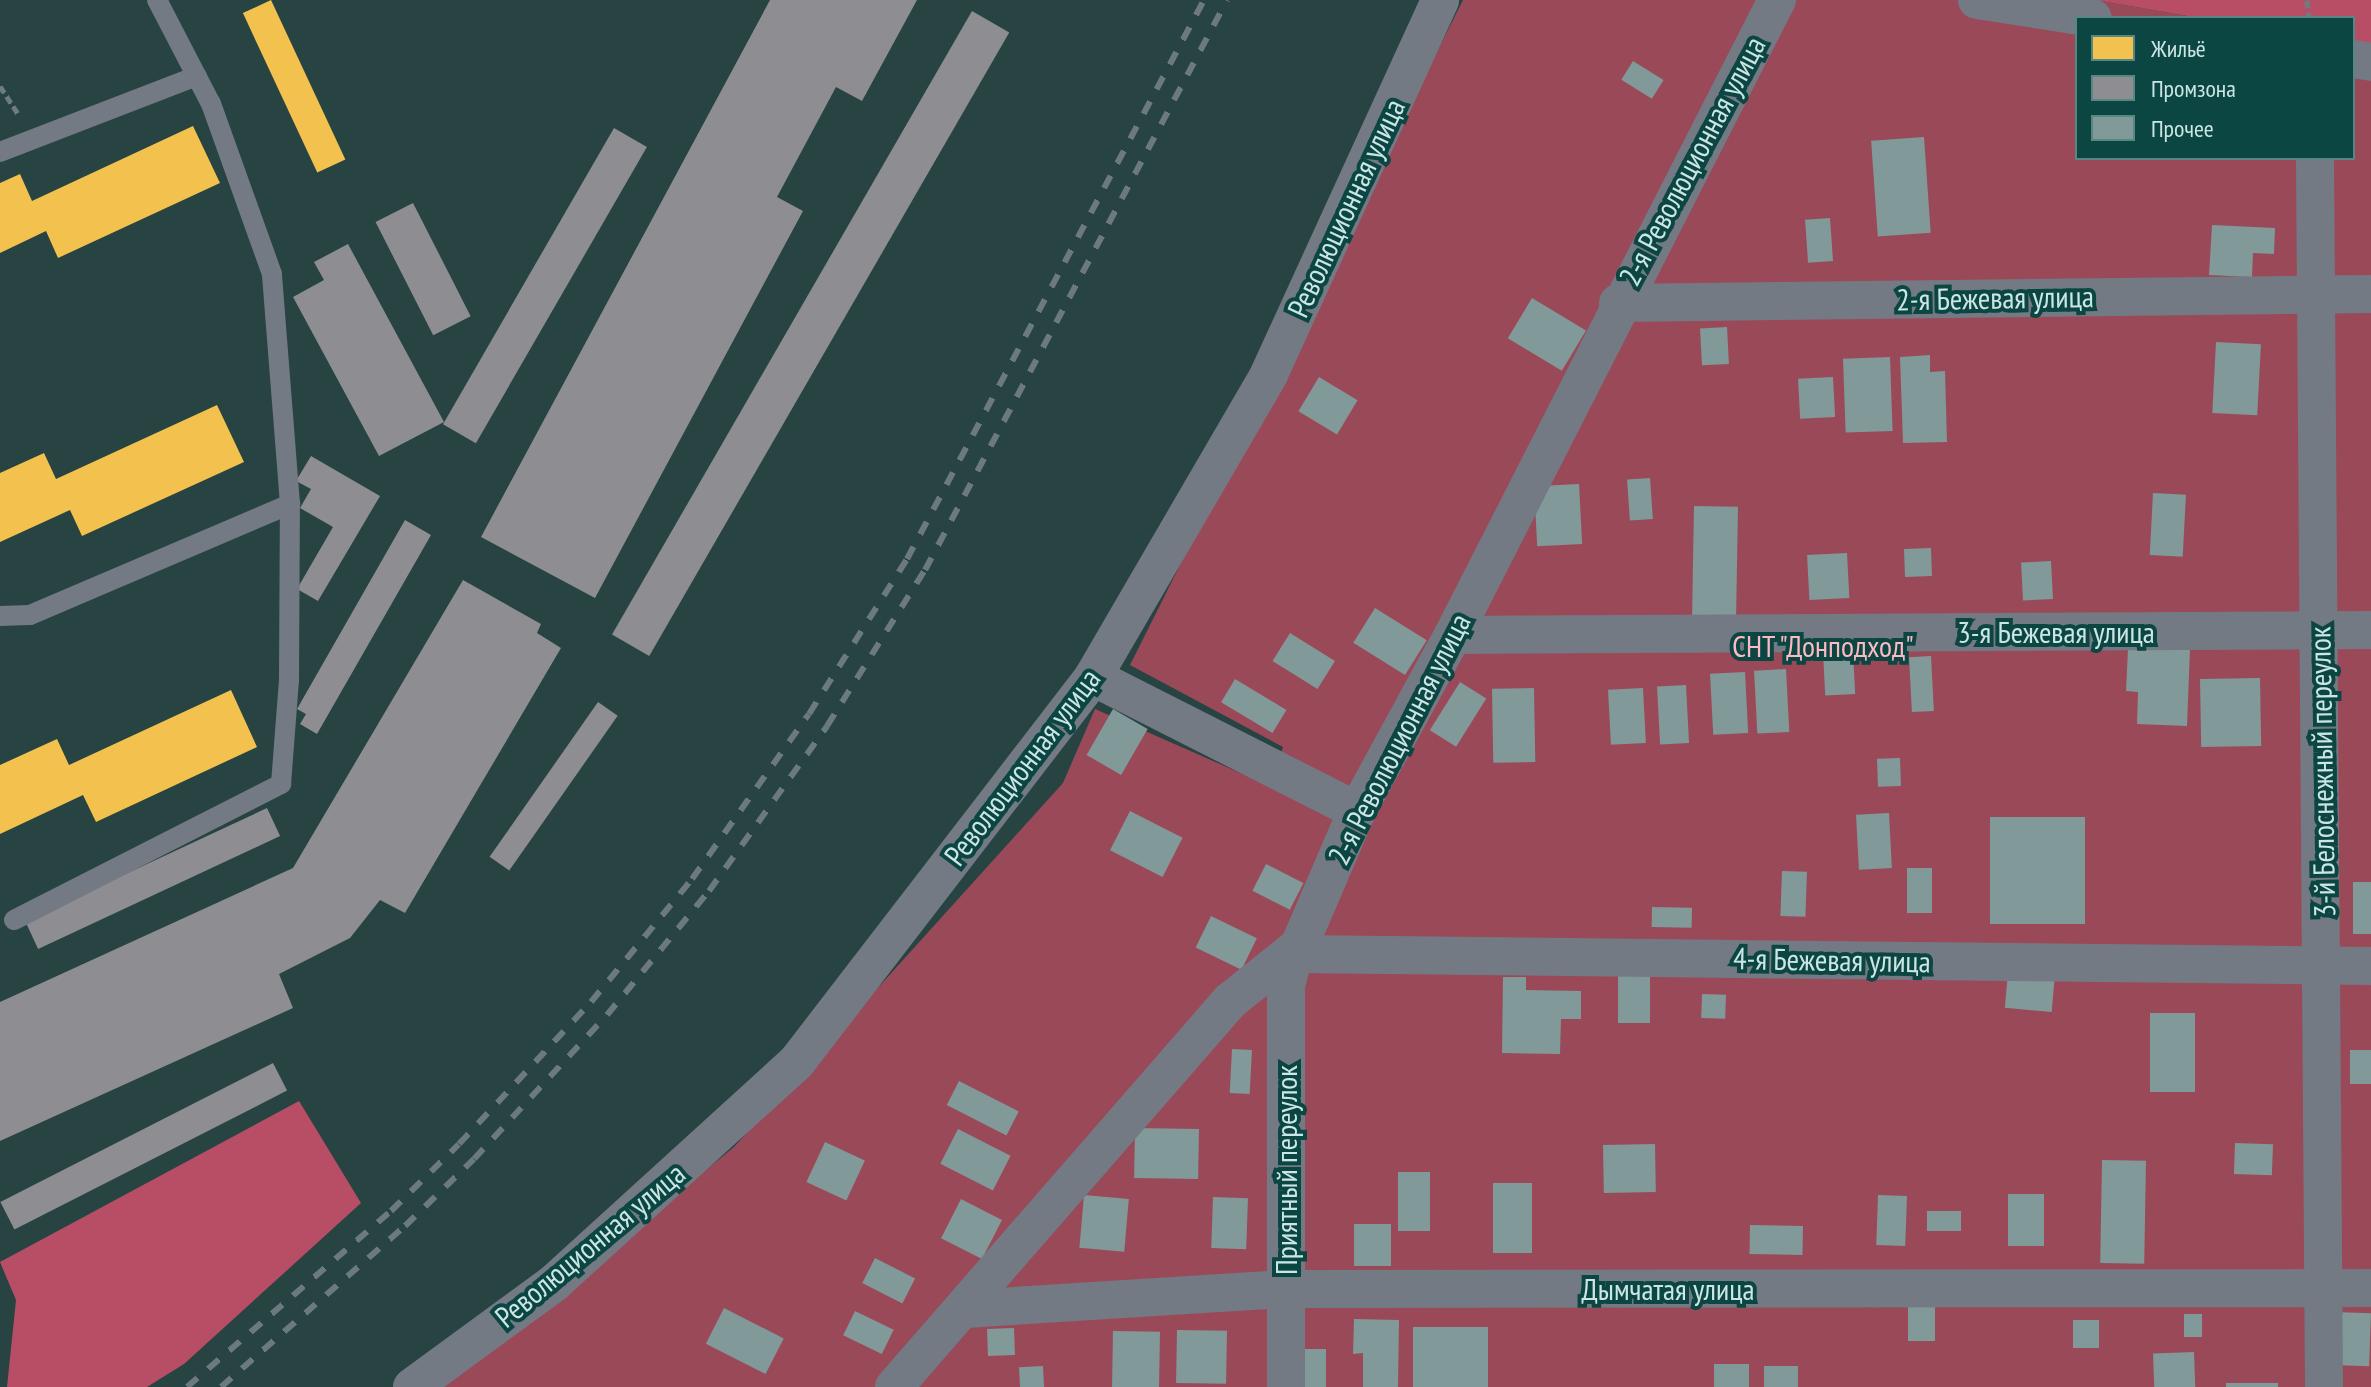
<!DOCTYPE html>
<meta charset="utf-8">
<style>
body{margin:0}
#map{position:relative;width:2371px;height:1387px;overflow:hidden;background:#274443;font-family:"PT Sans Narrow",sans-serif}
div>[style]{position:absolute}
.green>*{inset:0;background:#9a4959}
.forest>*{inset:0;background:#b84e65}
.homes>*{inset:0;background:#f2c14e;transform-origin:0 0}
.industry>*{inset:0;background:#8d8d92;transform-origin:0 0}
.building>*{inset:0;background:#819998;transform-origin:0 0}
.path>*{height:5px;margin-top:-2.5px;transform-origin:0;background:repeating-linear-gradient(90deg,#6f7b7f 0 8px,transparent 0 12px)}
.lane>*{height:20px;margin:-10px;padding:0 10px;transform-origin:10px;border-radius:10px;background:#747a84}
.street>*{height:38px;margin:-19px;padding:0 19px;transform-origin:19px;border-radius:19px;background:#747a84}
.rail>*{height:6px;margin-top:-3px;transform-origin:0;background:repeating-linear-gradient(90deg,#6c7a7e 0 14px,transparent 0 28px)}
span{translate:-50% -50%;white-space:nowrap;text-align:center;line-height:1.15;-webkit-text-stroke:8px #0b4643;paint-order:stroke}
.street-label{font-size:30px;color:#cbe6e4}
.park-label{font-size:30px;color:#fcbac3}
.legend{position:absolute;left:2075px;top:16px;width:280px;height:144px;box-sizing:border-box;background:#0b4643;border:2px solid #588683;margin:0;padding:10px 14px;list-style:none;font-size:24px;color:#cbe6e4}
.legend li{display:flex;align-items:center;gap:16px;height:40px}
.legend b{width:40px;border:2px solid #588683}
</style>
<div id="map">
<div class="green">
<div style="clip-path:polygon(1463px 0,2095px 0,2199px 18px,2077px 18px,2077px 158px,2353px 158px,2353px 45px,2371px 48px,2371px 1387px,441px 1387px,734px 1147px,1063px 783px,1095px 709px,1270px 786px,1283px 747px,1130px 665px)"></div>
</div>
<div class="forest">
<div style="clip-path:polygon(2095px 0,2371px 0,2371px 48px,2353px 45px,2353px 18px,2199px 18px)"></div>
<div style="clip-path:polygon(299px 1101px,361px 1203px,184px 1364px,147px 1387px,7px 1387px,16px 1300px,0 1262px)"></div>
</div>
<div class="homes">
<div style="left:271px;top:0;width:176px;height:31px;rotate:65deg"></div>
<div style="clip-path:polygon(193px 126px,220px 183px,58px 258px,46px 231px,0 253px,0 183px,20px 174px,32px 201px)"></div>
<div style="clip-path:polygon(217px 405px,244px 462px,82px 536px,70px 510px,0 542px,0 473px,44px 453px,56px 479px)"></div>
<div style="clip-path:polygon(231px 690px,257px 747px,96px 822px,83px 795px,0 834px,0 765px,57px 739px,69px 765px)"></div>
</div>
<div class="industry">
<div style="clip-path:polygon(770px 0,917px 0,862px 101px,836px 87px,777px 197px,803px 211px,595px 598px,481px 537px)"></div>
<div style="left:972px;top:11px;width:43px;height:720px;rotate:30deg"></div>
<div style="left:614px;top:128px;width:38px;height:342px;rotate:30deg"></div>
<div style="left:413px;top:203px;width:127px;height:42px;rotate:63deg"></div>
<div style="clip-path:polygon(348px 244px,444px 422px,379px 456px,293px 297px,324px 280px,314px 262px)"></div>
<div style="clip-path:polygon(311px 456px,380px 496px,318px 601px,297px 589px,333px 527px,300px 508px,311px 489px,296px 481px)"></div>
<div style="clip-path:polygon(405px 520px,431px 535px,317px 734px,300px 724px,306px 714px,297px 709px)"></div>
<div style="clip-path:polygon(463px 580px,541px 624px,537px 633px,561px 648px,405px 913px,380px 900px,350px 938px,279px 974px,293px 1008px,0 1141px,0 1002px,293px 868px)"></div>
<div style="left:598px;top:702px;width:24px;height:189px;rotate:35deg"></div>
<div style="left:267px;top:808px;width:31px;height:267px;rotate:65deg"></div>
<div style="left:273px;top:1063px;width:31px;height:306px;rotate:63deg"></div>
</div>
<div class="building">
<div style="left:1633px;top:61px;width:36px;height:22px;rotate:32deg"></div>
<div style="left:1924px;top:137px;width:96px;height:53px;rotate:86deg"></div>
<div style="left:1830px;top:218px;width:43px;height:25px;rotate:86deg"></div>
<div style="clip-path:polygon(2212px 225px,2275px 228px,2274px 254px,2253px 253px,2252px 277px,2209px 275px)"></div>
<div style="left:1532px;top:298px;width:63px;height:47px;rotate:31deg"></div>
<div style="left:1727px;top:327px;width:37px;height:27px;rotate:87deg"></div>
<div style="left:2216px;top:342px;width:45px;height:71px;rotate:3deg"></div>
<div style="clip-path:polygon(1930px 355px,1930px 372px,1945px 371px,1947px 442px,1903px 443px,1900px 357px)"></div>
<div style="left:1890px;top:357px;width:74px;height:47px;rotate:88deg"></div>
<div style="left:1319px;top:377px;width:45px;height:40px;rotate:31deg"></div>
<div style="left:1833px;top:377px;width:40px;height:35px;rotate:87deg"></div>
<div style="left:1650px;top:478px;width:41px;height:23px;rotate:86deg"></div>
<div style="left:1579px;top:484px;width:60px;height:45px;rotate:87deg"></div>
<div style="left:2153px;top:493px;width:33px;height:62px;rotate:3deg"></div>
<div style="left:1694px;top:506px;width:44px;height:114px;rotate:1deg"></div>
<div style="left:1931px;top:548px;width:28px;height:27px;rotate:88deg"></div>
<div style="left:1847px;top:553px;width:45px;height:40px;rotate:87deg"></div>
<div style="left:2051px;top:561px;width:38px;height:30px;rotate:87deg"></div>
<div style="left:1375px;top:608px;width:61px;height:41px;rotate:32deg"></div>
<div style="left:1290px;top:633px;width:53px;height:33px;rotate:32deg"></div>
<div style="clip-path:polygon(2128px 649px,2190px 649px,2187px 726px,2137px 724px,2138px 692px,2126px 691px)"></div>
<div style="left:1853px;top:652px;width:42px;height:30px;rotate:87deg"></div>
<div style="left:1931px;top:656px;width:55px;height:22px;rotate:87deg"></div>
<div style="left:1786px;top:669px;width:63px;height:32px;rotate:87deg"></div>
<div style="left:1745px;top:672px;width:61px;height:35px;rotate:87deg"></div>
<div style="left:2260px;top:678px;width:68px;height:60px;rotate:89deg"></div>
<div style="left:1235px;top:679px;width:60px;height:27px;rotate:31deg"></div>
<div style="left:1460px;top:682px;width:31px;height:57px;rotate:32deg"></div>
<div style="left:1686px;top:685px;width:58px;height:29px;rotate:87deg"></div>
<div style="left:1534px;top:688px;width:74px;height:42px;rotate:89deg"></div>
<div style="left:1643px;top:688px;width:55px;height:35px;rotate:87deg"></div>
<div style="left:1113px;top:709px;width:40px;height:53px;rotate:30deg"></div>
<div style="left:1900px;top:758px;width:28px;height:23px;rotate:88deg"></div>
<div style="left:1130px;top:811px;width:59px;height:44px;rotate:27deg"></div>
<div style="left:1889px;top:813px;width:55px;height:33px;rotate:87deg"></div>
<div style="left:1990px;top:817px;width:95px;height:107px"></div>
<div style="left:1266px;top:864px;width:42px;height:30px;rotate:27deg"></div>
<div style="left:1907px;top:868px;width:25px;height:45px"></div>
<div style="left:1782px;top:871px;width:25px;height:45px;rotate:2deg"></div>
<div style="left:2353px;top:882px;width:18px;height:52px"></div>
<div style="left:1652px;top:907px;width:40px;height:20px;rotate:1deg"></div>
<div style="left:1211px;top:916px;width:51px;height:35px;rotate:26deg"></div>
<div style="left:2008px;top:972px;width:47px;height:36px;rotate:5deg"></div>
<div style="left:1618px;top:975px;width:32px;height:48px"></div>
<div style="clip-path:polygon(1503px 977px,1526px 977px,1526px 990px,1581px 991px,1581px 1019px,1561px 1019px,1560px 1054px,1502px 1053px)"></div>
<div style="left:1702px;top:994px;width:24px;height:24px;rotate:2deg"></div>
<div style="left:2150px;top:1013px;width:45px;height:79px"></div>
<div style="left:1232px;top:1049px;width:20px;height:44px;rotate:3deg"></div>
<div style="left:2350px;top:1050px;width:21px;height:34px"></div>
<div style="left:959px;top:1081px;width:67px;height:27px;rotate:27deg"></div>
<div style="left:1135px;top:1128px;width:64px;height:50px;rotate:1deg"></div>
<div style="left:958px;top:1129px;width:59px;height:39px;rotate:27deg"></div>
<div style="left:825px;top:1142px;width:44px;height:44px;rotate:25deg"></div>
<div style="left:2235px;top:1143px;width:38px;height:31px;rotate:2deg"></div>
<div style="left:1655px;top:1144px;width:48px;height:52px;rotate:89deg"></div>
<div style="left:2102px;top:1160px;width:44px;height:103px;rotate:1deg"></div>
<div style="left:1398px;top:1172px;width:32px;height:59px"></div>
<div style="left:1493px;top:1183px;width:39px;height:70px"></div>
<div style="left:2008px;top:1194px;width:36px;height:52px"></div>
<div style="left:1084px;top:1195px;width:45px;height:53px;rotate:5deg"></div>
<div style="left:1878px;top:1195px;width:29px;height:50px;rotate:2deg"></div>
<div style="left:1213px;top:1197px;width:35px;height:51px;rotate:2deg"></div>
<div style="left:961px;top:1199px;width:46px;height:44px;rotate:27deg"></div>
<div style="left:1927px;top:1211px;width:34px;height:20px"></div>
<div style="left:1354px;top:1224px;width:37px;height:42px"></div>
<div style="left:1750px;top:1225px;width:53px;height:29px;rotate:1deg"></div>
<div style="left:875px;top:1258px;width:45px;height:28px;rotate:27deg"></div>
<div style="left:1908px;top:1303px;width:27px;height:38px"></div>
<div style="left:724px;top:1308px;width:67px;height:40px;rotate:27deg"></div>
<div style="left:855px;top:1311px;width:43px;height:27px;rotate:26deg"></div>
<div style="left:2334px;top:1312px;width:37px;height:53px;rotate:2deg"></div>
<div style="left:2184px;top:1314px;width:18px;height:23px"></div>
<div style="clip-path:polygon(1354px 1319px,1399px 1320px,1398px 1387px,1363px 1387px,1363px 1353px,1353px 1354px)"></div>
<div style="left:2073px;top:1320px;width:26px;height:28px"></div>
<div style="left:1413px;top:1327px;width:75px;height:60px"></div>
<div style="left:1014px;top:1328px;width:27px;height:27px;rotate:88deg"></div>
<div style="left:1177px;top:1330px;width:50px;height:53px;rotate:1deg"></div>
<div style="left:1113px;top:1331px;width:47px;height:56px;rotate:1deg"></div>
<div style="left:1304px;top:1349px;width:22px;height:38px"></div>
<div style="left:2194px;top:1352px;width:35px;height:41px;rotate:88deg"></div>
<div style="left:1714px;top:1364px;width:35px;height:23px"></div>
<div style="left:1043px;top:1366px;width:21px;height:24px;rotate:87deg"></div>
<div style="left:1764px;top:1366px;width:34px;height:21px"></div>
<div style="left:2226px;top:1383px;width:52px;height:4px"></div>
</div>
<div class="path">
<div style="left:2307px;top:0;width:18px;rotate:84deg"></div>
<div style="left:0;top:86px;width:35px;rotate:57deg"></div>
</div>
<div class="lane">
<div style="left:0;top:152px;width:211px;rotate:-21.1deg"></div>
<div style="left:0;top:616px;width:30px;rotate:-2deg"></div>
<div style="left:30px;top:615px;width:283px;rotate:-23.1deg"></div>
<div style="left:14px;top:920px;width:300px;rotate:-27deg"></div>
<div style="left:281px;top:784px;width:104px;rotate:-85.6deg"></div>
<div style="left:289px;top:680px;width:176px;rotate:-89.7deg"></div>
<div style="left:290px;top:504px;width:231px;rotate:-94.5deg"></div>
<div style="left:272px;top:274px;width:181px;rotate:-109.7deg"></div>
<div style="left:211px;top:104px;width:117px;rotate:-117.4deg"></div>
</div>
<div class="street">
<div style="left:1977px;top:0;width:117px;rotate:8.8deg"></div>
<div style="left:2353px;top:59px;width:18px;rotate:9deg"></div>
<div style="left:2315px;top:158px;width:1229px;rotate:89.58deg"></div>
<div style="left:1618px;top:303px;width:753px;rotate:-0.68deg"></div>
<div style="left:1453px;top:635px;width:918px;rotate:-0.31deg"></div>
<div style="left:1093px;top:677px;width:296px;rotate:26.9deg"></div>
<div style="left:965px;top:1309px;width:322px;rotate:-3.6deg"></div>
<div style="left:1286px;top:1289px;width:1085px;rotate:-0.05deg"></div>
<div style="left:412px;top:1387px;width:176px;rotate:-36.2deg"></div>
<div style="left:554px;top:1283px;width:327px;rotate:-42.3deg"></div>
<div style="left:796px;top:1063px;width:487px;rotate:-52.4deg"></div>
<div style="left:1093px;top:677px;width:350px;rotate:-59.8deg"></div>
<div style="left:1269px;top:374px;width:411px;rotate:-65.4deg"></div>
<div style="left:894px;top:1387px;width:512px;rotate:-48.96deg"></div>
<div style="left:1230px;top:1001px;width:88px;rotate:-38.6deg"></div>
<div style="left:1299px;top:946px;width:147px;rotate:-66.8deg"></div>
<div style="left:1357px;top:811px;width:200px;rotate:-61.4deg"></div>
<div style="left:1453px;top:635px;width:713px;rotate:-62.97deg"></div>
<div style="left:1286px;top:1387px;width:401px;rotate:-90deg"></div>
<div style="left:1286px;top:986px;width:33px;rotate:-76deg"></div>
<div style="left:1294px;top:954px;width:1077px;rotate:0.64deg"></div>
</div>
<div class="rail">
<div style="left:187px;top:1387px;width:269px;rotate:-40.8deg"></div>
<div style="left:391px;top:1211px;width:95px;rotate:-44.6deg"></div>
<div style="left:459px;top:1144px;width:194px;rotate:-47.1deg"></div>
<div style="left:591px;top:1002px;width:159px;rotate:-50.6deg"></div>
<div style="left:692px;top:879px;width:202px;rotate:-54.7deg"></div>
<div style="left:809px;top:714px;width:183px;rotate:-57.7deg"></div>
<div style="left:907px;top:559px;width:633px;rotate:-62.02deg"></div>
<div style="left:221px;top:1387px;width:244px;rotate:-41.2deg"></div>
<div style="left:405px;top:1226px;width:96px;rotate:-44.2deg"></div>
<div style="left:474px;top:1159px;width:196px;rotate:-47.3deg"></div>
<div style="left:607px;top:1015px;width:161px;rotate:-50.6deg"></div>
<div style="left:709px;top:891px;width:203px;rotate:-54.4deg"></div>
<div style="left:827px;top:726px;width:184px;rotate:-57.9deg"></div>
<div style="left:925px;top:570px;width:645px;rotate:-62.08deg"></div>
</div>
<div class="street-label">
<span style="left:1692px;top:161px;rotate:-62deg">2-я Революционная улица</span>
<span style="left:1346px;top:208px;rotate:-65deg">Революционная улица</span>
<span style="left:1995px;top:298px;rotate:-1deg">2-я Бежевая улица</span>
<span style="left:2056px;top:632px">3-я Бежевая улица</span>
<span style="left:1399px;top:739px;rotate:-63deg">2-я Революционная улица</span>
<span style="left:1022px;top:767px;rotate:-53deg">Революционная улица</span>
<span style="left:2322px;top:772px;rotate:-91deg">3-й Белоснежный переулок</span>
<span style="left:1832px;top:960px;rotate:1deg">4-я Бежевая улица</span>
<span style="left:1286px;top:1170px;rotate:-90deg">Приятный переулок</span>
<span style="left:590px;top:1245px;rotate:-40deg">Революционная улица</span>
<span style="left:1668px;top:1289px">Дымчатая улица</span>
</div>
<div class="park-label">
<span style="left:1823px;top:646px">СНТ "Донподход"</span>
</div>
<ul class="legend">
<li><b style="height:22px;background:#f2c14e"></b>Жильё</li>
<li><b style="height:22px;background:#8d8d92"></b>Промзона</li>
<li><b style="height:22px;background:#819998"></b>Прочее</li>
</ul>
</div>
